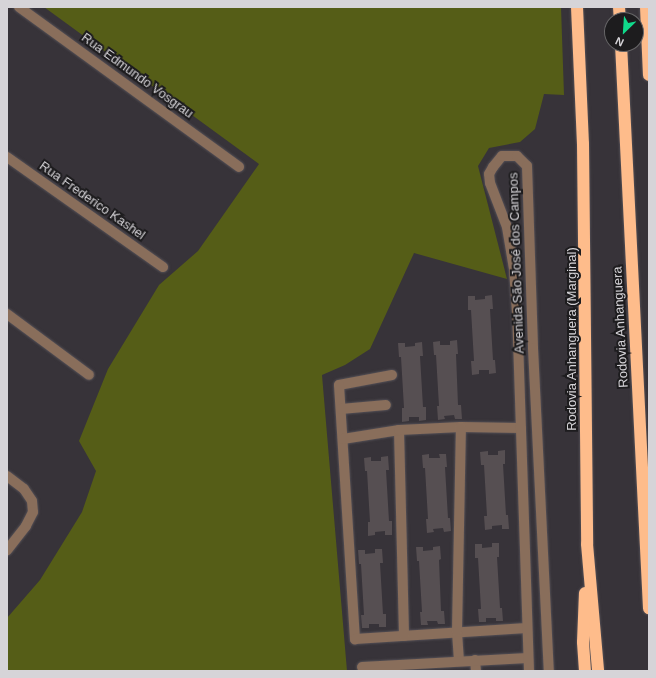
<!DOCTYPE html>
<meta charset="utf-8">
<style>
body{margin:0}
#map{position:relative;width:656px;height:678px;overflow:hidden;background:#373339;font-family:Helvetica,sans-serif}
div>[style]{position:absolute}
.green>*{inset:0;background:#555d17}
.building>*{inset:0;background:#564f52}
.roads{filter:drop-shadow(0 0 1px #545056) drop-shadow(0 0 1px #545056)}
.minor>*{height:10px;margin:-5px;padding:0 5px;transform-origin:5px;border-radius:5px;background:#896e5b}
.highway>*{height:12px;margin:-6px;padding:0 6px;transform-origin:6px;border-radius:6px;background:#febc8b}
span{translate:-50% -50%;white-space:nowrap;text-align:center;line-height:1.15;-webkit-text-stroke:4px #1d1c1e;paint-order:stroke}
.street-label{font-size:13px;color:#d6d4d8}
.frame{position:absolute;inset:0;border:8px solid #d6d4d8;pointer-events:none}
.north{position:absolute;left:604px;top:12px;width:40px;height:40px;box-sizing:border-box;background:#1d1c1e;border:1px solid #676668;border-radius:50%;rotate:205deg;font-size:11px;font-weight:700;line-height:16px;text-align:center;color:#d6d4d8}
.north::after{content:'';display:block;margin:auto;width:14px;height:18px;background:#10d98a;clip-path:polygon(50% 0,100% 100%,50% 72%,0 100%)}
</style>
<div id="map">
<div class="green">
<div style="clip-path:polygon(44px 7px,561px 7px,564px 95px,544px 94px,535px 129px,520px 142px,489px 148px,478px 166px,507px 279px,414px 253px,370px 349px,345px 365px,322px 375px,347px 671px,7px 671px,7px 618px,40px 580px,82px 512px,96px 471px,79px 441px,108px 369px,159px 285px,198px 251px,259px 164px)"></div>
</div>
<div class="building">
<div style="clip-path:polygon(492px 295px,493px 309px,490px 309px,493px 360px,495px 360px,496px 373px,489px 374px,489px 370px,479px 370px,479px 374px,472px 375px,471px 361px,474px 361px,471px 310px,468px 310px,468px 296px,475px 296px,475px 300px,485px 299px,485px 296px)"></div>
<div style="clip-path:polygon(457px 340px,458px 354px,456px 354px,458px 405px,461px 405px,462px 419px,455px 419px,454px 415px,444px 416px,445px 419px,438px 420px,437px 406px,439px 406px,436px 355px,434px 355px,433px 342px,440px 341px,440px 345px,450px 345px,450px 341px)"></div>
<div style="clip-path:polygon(422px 342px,423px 356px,420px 356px,423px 407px,426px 407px,426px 420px,419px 421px,419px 417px,409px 417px,409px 421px,402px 422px,402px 408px,404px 408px,401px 357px,399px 357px,398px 343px,405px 343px,405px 347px,415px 346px,415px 343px)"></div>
<div style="clip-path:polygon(505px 450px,505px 464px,503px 464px,506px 515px,508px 515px,509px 529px,502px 529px,502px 525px,492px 526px,492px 529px,485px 530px,484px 516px,487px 516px,484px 465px,481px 465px,480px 452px,488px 451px,488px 455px,498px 455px,498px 451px)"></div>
<div style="clip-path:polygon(429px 454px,429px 458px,440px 458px,439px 454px,446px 454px,447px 467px,445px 467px,448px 518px,450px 518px,451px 531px,444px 532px,443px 528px,433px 529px,434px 532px,427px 533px,426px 519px,428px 519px,425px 468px,423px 468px,422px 455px)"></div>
<div style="clip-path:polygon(388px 456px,389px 470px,386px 470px,389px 521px,392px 521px,392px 535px,385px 535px,385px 531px,375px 532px,375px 535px,368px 536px,368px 522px,370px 522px,367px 471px,365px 471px,364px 458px,371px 457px,371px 461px,381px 461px,381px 457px)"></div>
<div style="clip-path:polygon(492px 543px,499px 543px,499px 557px,497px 557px,500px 608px,502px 608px,503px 621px,496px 621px,496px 618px,486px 618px,486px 622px,479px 622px,478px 609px,481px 609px,478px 558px,475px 558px,475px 544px,482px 544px,482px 548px,492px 547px)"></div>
<div style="clip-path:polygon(440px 546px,441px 559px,439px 560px,441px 611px,444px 611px,445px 624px,438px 624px,437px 621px,427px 621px,428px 625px,421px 625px,420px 612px,422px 612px,419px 561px,417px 561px,416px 547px,423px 547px,423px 551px,433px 550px,433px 547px)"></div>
<div style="clip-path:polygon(375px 549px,382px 549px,383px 563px,380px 563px,383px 614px,386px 614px,386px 627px,379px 627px,379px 624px,369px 624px,369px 628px,362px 628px,361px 615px,364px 615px,361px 564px,359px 564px,358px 550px,365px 550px,365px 554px,375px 553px)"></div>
</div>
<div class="roads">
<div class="minor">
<div style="left:19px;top:7px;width:272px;rotate:36deg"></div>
<div style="left:7px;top:157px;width:191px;rotate:35.2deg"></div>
<div style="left:7px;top:314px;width:102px;rotate:36.6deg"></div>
<div style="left:392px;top:375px;width:54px;rotate:169.3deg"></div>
<div style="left:339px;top:385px;width:255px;rotate:86.4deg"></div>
<div style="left:355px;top:639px;width:172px;rotate:-3.7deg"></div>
<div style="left:341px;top:409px;width:45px;rotate:-5.1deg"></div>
<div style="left:399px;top:430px;width:206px;rotate:88.6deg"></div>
<div style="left:343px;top:439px;width:57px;rotate:-9.1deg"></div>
<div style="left:399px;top:430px;width:62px;rotate:-2.8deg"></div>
<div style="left:461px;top:427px;width:60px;rotate:1deg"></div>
<div style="left:7px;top:476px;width:21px;rotate:37deg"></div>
<div style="left:24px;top:489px;width:14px;rotate:56deg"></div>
<div style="left:32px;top:501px;width:11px;rotate:85deg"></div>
<div style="left:33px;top:512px;width:16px;rotate:117deg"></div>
<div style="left:26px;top:526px;width:31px;rotate:128deg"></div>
<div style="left:475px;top:660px;width:11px;rotate:85deg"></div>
<div style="left:459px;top:661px;width:30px;rotate:-94deg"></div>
<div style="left:457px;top:631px;width:204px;rotate:-88.9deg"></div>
<div style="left:362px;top:667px;width:166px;rotate:-3.1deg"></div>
<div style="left:529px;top:671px;width:358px;rotate:-91.9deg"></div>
<div style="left:517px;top:313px;width:44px;rotate:-93.9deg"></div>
<div style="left:514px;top:269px;width:43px;rotate:-99.5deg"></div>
<div style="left:507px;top:227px;width:47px;rotate:-111.1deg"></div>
<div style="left:490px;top:183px;width:9px;rotate:-96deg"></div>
<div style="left:489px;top:174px;width:8px;rotate:-60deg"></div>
<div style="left:493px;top:167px;width:14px;rotate:-51deg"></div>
<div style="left:502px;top:156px;width:15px"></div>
<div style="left:517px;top:156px;width:14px;rotate:45deg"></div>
<div style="left:527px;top:166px;width:182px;rotate:88.1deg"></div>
<div style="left:533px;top:348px;width:323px;rotate:87.2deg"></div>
</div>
<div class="highway">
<div style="left:577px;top:7px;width:137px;rotate:87.5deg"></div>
<div style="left:583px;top:144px;width:400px;rotate:89.4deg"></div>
<div style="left:587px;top:544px;width:127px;rotate:85deg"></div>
<div style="left:619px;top:7px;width:13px;rotate:86deg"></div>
<div style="left:646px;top:7px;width:68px;rotate:87.5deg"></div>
<div style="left:621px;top:44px;width:565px;rotate:87.16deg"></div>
<div style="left:585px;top:671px;width:29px;rotate:-94deg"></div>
<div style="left:583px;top:642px;width:49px;rotate:-87.7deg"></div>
</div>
</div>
<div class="street-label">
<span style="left:137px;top:76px;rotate:36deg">Rua Edmundo Vosgrau</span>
<span style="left:92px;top:201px;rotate:35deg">Rua Frederico Kashel</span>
<span style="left:517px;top:263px;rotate:-92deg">Avenida São José dos Campos</span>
<span style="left:621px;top:327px;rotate:-93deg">Rodovia Anhanguera</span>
<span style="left:572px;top:339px;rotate:-90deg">Rodovia Anhanguera (Marginal)</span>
</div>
<div class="frame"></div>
<div class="north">N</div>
</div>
